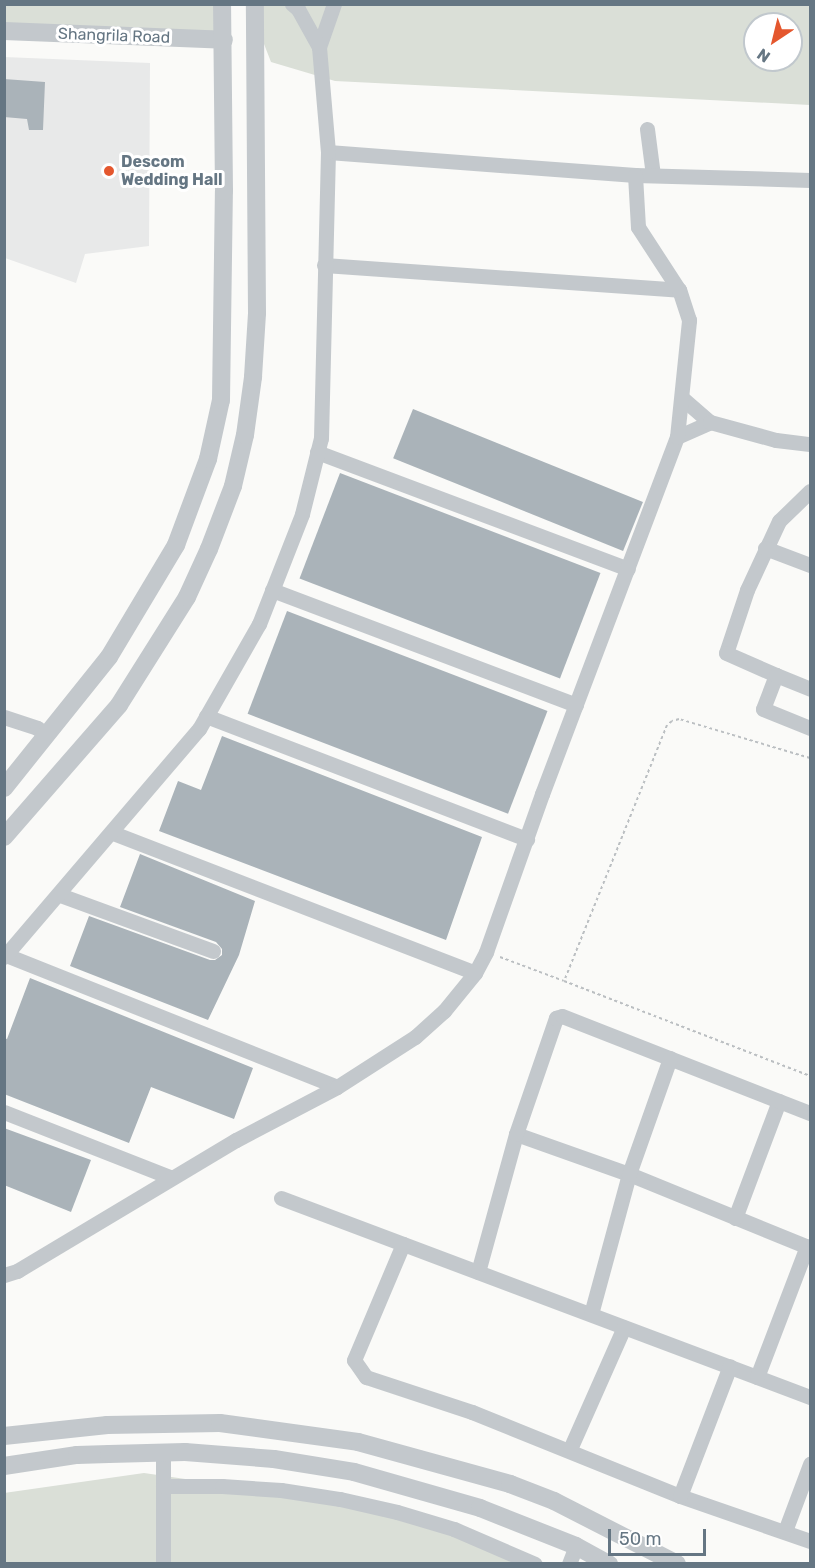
<!DOCTYPE html>
<style>
body{margin:0}
#map{position:relative;width:815px;height:1568px;overflow:hidden;background:#fafaf8;font-family:Rubik,sans-serif}
div>[style]{position:absolute}
.built>*{inset:0;background:#e8e9e9}
.green>*{inset:0;background:#dadfd7}
.building>*{inset:0;background:#aab3b9;transform-origin:0 0}
.path>*{height:2px;margin-top:-1px;transform-origin:0;background:repeating-linear-gradient(90deg,#bbbfc2 0 3px,transparent 0 6px)}
.minor>*{height:15px;margin:-7.5px;padding:0 7.5px;transform-origin:7.5px;border-radius:7.5px;background:#c3c8cc}
.tertiary>*{height:18px;margin:-9px;padding:0 9px;transform-origin:9px;border-radius:9px;background:#c3c8cc}
.dots>*{width:16px;height:16px;translate:-50% -50%;box-sizing:border-box;border:3px solid #fff;border-radius:50%}
span{translate:-50% -50%;white-space:nowrap;text-align:center;line-height:1.15;-webkit-text-stroke:6px #fff;paint-order:stroke}
.street-label{font-size:16px;color:#657683}
.poi-label{font-size:16px;color:#657683;font-weight:700}
.left{translate:0 -50%;text-align:left}
.frame{position:absolute;inset:0;border:6px solid #657683;pointer-events:none}
.north{position:absolute;left:743px;top:12px;width:60px;height:60px;box-sizing:border-box;background:#fff;border:2px solid #c1c8cd;border-radius:50%;rotate:215deg;font-size:16px;font-weight:700;line-height:24px;text-align:center;color:#657683}
.north::after{content:'';display:block;margin:auto;width:21px;height:27px;background:#e4572e;clip-path:polygon(50% 0,100% 100%,50% 72%,0 100%)}
.scale{position:absolute;left:608px;top:1529px;width:98px;height:27px;box-sizing:border-box;border:3px solid #657683;border-top:0;padding-left:8px;font-size:18px;line-height:21px;white-space:nowrap;color:#657683;-webkit-text-stroke:4px #fff;paint-order:stroke}
</style>
<div id="map">
<div class="built">
<div style="clip-path:polygon(4px 57px,150px 63px,149px 246px,85px 254px,76px 283px,5px 258px)"></div>
</div>
<div class="green">
<div style="clip-path:polygon(222px 4px,224px 40px,5px 30px,5px 5px)"></div>
<div style="clip-path:polygon(evenodd,252px 4px,810px 5px,810px 105px,335px 81px,271px 62px,250px 8px,252px 4px,755px 24px,791px 24px,791px 60px,755px 60px,755px 24px)"></div>
<div style="clip-path:polygon(144px 1473px,323px 1499px,519px 1553px,540px 1563px,5px 1563px,4px 1493px)"></div>
</div>
<div class="building">
<div style="clip-path:polygon(4px 79px,45px 82px,43px 130px,29px 130px,27px 119px,4px 117px)"></div>
<div style="left:413px;top:409px;width:248px;height:53px;rotate:22deg"></div>
<div style="left:340px;top:473px;width:279px;height:113px;rotate:21deg"></div>
<div style="left:287px;top:611px;width:279px;height:110px;rotate:21deg"></div>
<div style="clip-path:polygon(222px 736px,482px 837px,446px 940px,159px 831px,178px 781px,201px 790px)"></div>
<div style="clip-path:polygon(140px 854px,255px 901px,239px 955px,208px 1020px,70px 966px,89px 916px,210px 960px,215px 960px,222px 955px,222px 949px,216px 942px,120px 907px)"></div>
<div style="clip-path:polygon(30px 978px,253px 1068px,234px 1119px,151px 1087px,129px 1143px,4px 1094px,4px 1038px,7px 1039px)"></div>
<div style="clip-path:polygon(4px 1128px,91px 1160px,71px 1212px,4px 1185px)"></div>
</div>
<div class="path">
<div style="left:810px;top:758px;width:137px;rotate:-163.4deg"></div>
<div style="left:679px;top:719px;width:7px;rotate:164deg"></div>
<div style="left:672px;top:721px;width:6px;rotate:141deg"></div>
<div style="left:667px;top:725px;width:276px;rotate:111.9deg"></div>
<div style="left:564px;top:981px;width:264px;rotate:21.1deg"></div>
<div style="left:500px;top:957px;width:68px;rotate:20.6deg"></div>
</div>
<div class="minor">
<div style="left:319px;top:47px;width:46px;rotate:-70.8deg"></div>
<div style="left:647px;top:129px;width:46px;rotate:82.6deg"></div>
<div style="left:328px;top:152px;width:308px;rotate:4.3deg"></div>
<div style="left:635px;top:175px;width:175px;rotate:1.6deg"></div>
<div style="left:324px;top:265px;width:356px;rotate:4deg"></div>
<div style="left:682px;top:398px;width:37px;rotate:41deg"></div>
<div style="left:677px;top:437px;width:36px;rotate:-24deg"></div>
<div style="left:710px;top:422px;width:68px;rotate:15.3deg"></div>
<div style="left:776px;top:440px;width:34px;rotate:7deg"></div>
<div style="left:317px;top:452px;width:332px;rotate:20.6deg"></div>
<div style="left:810px;top:491px;width:43px;rotate:135.9deg"></div>
<div style="left:779px;top:521px;width:76px;rotate:114.9deg"></div>
<div style="left:747px;top:590px;width:66px;rotate:108.4deg"></div>
<div style="left:726px;top:653px;width:55px;rotate:23.7deg"></div>
<div style="left:776px;top:675px;width:36px;rotate:111deg"></div>
<div style="left:763px;top:709px;width:51px;rotate:22deg"></div>
<div style="left:765px;top:548px;width:48px;rotate:20.7deg"></div>
<div style="left:272px;top:590px;width:325px;rotate:20.7deg"></div>
<div style="left:776px;top:675px;width:37px;rotate:22deg"></div>
<div style="left:206px;top:716px;width:344px;rotate:21deg"></div>
<div style="left:4px;top:717px;width:35px;rotate:18deg"></div>
<div style="left:37px;top:728px;width:12px;rotate:35deg"></div>
<div style="left:113px;top:833px;width:388px;rotate:21.1deg"></div>
<div style="left:60px;top:895px;width:163px;rotate:20.1deg"></div>
<div style="left:6px;top:955px;width:356px;rotate:21.7deg"></div>
<div style="left:4px;top:957px;width:300px;rotate:-49.5deg"></div>
<div style="left:199px;top:729px;width:121px;rotate:-60.3deg"></div>
<div style="left:259px;top:624px;width:118px;rotate:-68.6deg"></div>
<div style="left:302px;top:514px;width:78px;rotate:-76deg"></div>
<div style="left:321px;top:438px;width:286px;rotate:-88.6deg"></div>
<div style="left:328px;top:152px;width:105px;rotate:-94.9deg"></div>
<div style="left:319px;top:47px;width:43px;rotate:-118.9deg"></div>
<div style="left:298px;top:9px;width:8px;rotate:-140deg"></div>
<div style="left:4px;top:1112px;width:180px;rotate:21.4deg"></div>
<div style="left:516px;top:1134px;width:120px;rotate:19.5deg"></div>
<div style="left:629px;top:1174px;width:196px;rotate:22.2deg"></div>
<div style="left:281px;top:1198px;width:565px;rotate:20.62deg"></div>
<div style="left:735px;top:1218px;width:125px;rotate:-69.4deg"></div>
<div style="left:403px;top:1244px;width:126px;rotate:112.9deg"></div>
<div style="left:354px;top:1360px;width:21px;rotate:55deg"></div>
<div style="left:366px;top:1377px;width:112px;rotate:18.3deg"></div>
<div style="left:472px;top:1412px;width:224px;rotate:22deg"></div>
<div style="left:680px;top:1496px;width:138px;rotate:19.1deg"></div>
<div style="left:478px;top:1272px;width:143px;rotate:-74.6deg"></div>
<div style="left:516px;top:1134px;width:123px;rotate:-71deg"></div>
<div style="left:556px;top:1018px;width:6px;rotate:-18deg"></div>
<div style="left:562px;top:1016px;width:266px;rotate:21.4deg"></div>
<div style="left:4px;top:1275px;width:14px;rotate:-17deg"></div>
<div style="left:17px;top:1271px;width:255px;rotate:-30.9deg"></div>
<div style="left:236px;top:1140px;width:114px;rotate:-27.7deg"></div>
<div style="left:337px;top:1087px;width:93px;rotate:-32.7deg"></div>
<div style="left:415px;top:1037px;width:39px;rotate:-42deg"></div>
<div style="left:444px;top:1011px;width:49px;rotate:-50.8deg"></div>
<div style="left:475px;top:973px;width:24px;rotate:-62deg"></div>
<div style="left:486px;top:952px;width:168px;rotate:-70.5deg"></div>
<div style="left:542px;top:794px;width:382px;rotate:-69.3deg"></div>
<div style="left:677px;top:437px;width:118px;rotate:-84.1deg"></div>
<div style="left:689px;top:320px;width:32px;rotate:-108deg"></div>
<div style="left:679px;top:290px;width:75px;rotate:-123.1deg"></div>
<div style="left:638px;top:227px;width:52px;rotate:-93.3deg"></div>
<div style="left:591px;top:1314px;width:145px;rotate:-74.8deg"></div>
<div style="left:629px;top:1174px;width:123px;rotate:-70.5deg"></div>
<div style="left:757px;top:1377px;width:140px;rotate:-69.1deg"></div>
<div style="left:570px;top:1449px;width:133px;rotate:-66.1deg"></div>
<div style="left:163px;top:1453px;width:111px;rotate:90deg"></div>
<div style="left:163px;top:1486px;width:59px"></div>
<div style="left:222px;top:1486px;width:59px;rotate:3.9deg"></div>
<div style="left:281px;top:1490px;width:60px;rotate:8.7deg"></div>
<div style="left:340px;top:1499px;width:58px;rotate:12.8deg"></div>
<div style="left:397px;top:1512px;width:59px;rotate:16.6deg"></div>
<div style="left:454px;top:1529px;width:88px;rotate:23.4deg"></div>
<div style="left:680px;top:1496px;width:139px;rotate:-69deg"></div>
<div style="left:785px;top:1531px;width:72px;rotate:-69.5deg"></div>
<div style="left:569px;top:1564px;width:19px;rotate:-69deg"></div>
</div>
<div class="tertiary">
<div style="left:4px;top:31px;width:220px;rotate:2.3deg"></div>
<div style="left:4px;top:788px;width:168px;rotate:-51.3deg"></div>
<div style="left:109px;top:657px;width:131px;rotate:-59.1deg"></div>
<div style="left:176px;top:545px;width:92px;rotate:-69.6deg"></div>
<div style="left:208px;top:459px;width:60px;rotate:-77.6deg"></div>
<div style="left:221px;top:400px;width:209px;rotate:-89.2deg"></div>
<div style="left:224px;top:191px;width:187px;rotate:-90.6deg"></div>
<div style="left:4px;top:837px;width:175px;rotate:-48.9deg"></div>
<div style="left:119px;top:705px;width:128px;rotate:-57.8deg"></div>
<div style="left:187px;top:597px;width:53px;rotate:-65.4deg"></div>
<div style="left:209px;top:549px;width:67px;rotate:-69.1deg"></div>
<div style="left:233px;top:486px;width:52px;rotate:-76.8deg"></div>
<div style="left:245px;top:435px;width:59px;rotate:-82.1deg"></div>
<div style="left:253px;top:377px;width:64px;rotate:-86.4deg"></div>
<div style="left:257px;top:313px;width:309px;rotate:-90.4deg"></div>
<div style="left:4px;top:1436px;width:104px;rotate:-6.1deg"></div>
<div style="left:107px;top:1425px;width:113px;rotate:-1deg"></div>
<div style="left:220px;top:1423px;width:139px;rotate:7.8deg"></div>
<div style="left:358px;top:1442px;width:158px;rotate:15.4deg"></div>
<div style="left:510px;top:1484px;width:47px;rotate:21.1deg"></div>
<div style="left:554px;top:1501px;width:138px;rotate:27.1deg"></div>
<div style="left:4px;top:1466px;width:74px;rotate:-8.6deg"></div>
<div style="left:77px;top:1455px;width:32px;rotate:-2deg"></div>
<div style="left:109px;top:1454px;width:76px;rotate:-1.5deg"></div>
<div style="left:185px;top:1452px;width:89px;rotate:4.5deg"></div>
<div style="left:274px;top:1459px;width:81px;rotate:9.2deg"></div>
<div style="left:354px;top:1472px;width:131px;rotate:15.9deg"></div>
<div style="left:480px;top:1508px;width:103px;rotate:21.6deg"></div>
<div style="left:576px;top:1546px;width:38px;rotate:29deg"></div>
</div>
<div class="dots">
<div style="left:109px;top:171px;background:#e4572e"></div>
</div>
<div class="street-label">
<span style="left:114px;top:36px;rotate:2deg">Shangrila Road</span>
</div>
<div class="poi-label">
<span class="left" style="left:121px;top:171px">Descom<br>Wedding Hall</span>
</div>
<div class="frame"></div>
<div class="north">N</div>
<div class="scale">50 m</div>
</div>
